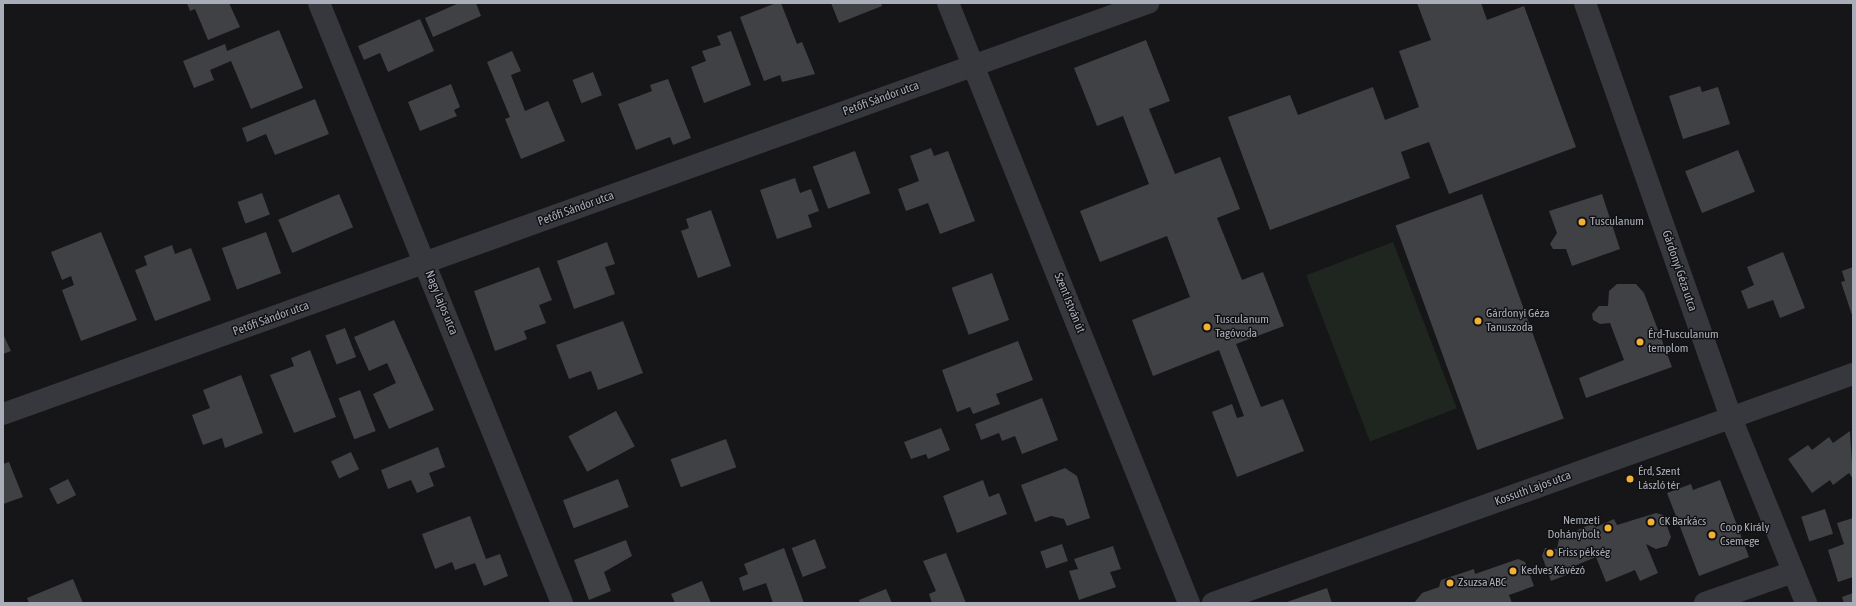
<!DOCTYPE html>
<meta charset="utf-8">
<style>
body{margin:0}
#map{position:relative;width:1856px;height:606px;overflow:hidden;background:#161618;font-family:"Asap Condensed",sans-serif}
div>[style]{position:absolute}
.green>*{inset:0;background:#1e261f;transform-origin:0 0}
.building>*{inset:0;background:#404145;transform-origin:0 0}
.minor>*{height:22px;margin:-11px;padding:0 11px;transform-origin:11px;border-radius:11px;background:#37383d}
.tertiary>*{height:22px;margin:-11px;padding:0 11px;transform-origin:11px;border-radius:11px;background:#37383d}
.dots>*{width:11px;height:11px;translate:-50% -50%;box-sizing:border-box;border:2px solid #111113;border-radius:50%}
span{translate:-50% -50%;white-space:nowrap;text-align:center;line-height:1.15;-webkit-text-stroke:3px #111113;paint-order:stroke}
.street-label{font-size:12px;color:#a8adb8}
.poi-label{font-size:12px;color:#a8adb8}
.left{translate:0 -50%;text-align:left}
.right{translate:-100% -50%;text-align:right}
.frame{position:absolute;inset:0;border:4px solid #a8adb8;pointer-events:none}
</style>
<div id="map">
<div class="green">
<div style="left:1393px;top:242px;width:178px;height:93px;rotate:69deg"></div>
</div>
<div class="building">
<div style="clip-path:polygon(187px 3px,229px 3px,240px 27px,208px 40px,195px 9px,190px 11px)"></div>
<div style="clip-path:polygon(459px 3px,476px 3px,481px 16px,433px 37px,425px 18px)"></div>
<div style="clip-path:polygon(776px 3px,781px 3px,797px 44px,802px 42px,815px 74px,782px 82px,780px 75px,764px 81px,740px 17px)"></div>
<div style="clip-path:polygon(831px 3px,881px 3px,882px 6px,839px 23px)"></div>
<div style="clip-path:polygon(1417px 3px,1481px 3px,1487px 20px,1524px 6px,1576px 147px,1449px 194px,1429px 142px,1401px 152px,1410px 178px,1270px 230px,1228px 117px,1290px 95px,1298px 115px,1373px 87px,1385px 120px,1419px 107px,1399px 51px,1431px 40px)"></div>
<div style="clip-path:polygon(420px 19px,434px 51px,388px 72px,380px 53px,364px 60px,358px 46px)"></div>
<div style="clip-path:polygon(279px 30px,303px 88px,251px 109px,231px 61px,210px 70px,214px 80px,194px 88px,183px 61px,225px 44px,227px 51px)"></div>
<div style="clip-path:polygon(731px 31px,751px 85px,704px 103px,691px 67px,706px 61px,702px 51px,721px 45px,717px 36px)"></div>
<div style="clip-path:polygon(1146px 40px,1170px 101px,1149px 109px,1175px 174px,1220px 157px,1240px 209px,1217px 218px,1242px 280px,1263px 272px,1284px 326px,1236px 344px,1261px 407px,1283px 399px,1304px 451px,1237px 477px,1212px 412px,1232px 404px,1237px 418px,1244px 416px,1219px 350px,1153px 376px,1132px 320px,1190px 297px,1167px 236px,1100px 262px,1080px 211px,1149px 184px,1123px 116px,1097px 126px,1074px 68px)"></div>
<div style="clip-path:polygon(512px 51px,521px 71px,511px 75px,525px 111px,548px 101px,565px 141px,521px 159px,505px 119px,510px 117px,487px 62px)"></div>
<div style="left:593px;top:72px;width:25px;height:22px;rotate:69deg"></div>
<div style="clip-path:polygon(668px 79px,691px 138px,673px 145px,670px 137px,636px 150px,618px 104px,652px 91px,650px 85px)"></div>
<div style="clip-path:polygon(451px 84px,460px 107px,454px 110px,457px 116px,420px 131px,408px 102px)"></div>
<div style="clip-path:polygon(1700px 86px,1702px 92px,1718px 87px,1730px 124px,1683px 139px,1669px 96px)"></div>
<div style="clip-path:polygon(315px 99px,329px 134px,275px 155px,266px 134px,247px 142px,242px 128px)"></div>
<div style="clip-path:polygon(931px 148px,934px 156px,948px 151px,975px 221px,940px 234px,928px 203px,906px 211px,898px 189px,919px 181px,910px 156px)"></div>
<div style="left:1738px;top:150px;width:45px;height:57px;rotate:68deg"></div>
<div style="left:855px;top:151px;width:45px;height:45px;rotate:70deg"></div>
<div style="clip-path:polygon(795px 178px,800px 193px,811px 189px,819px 211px,808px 215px,812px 227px,777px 239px,760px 190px)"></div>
<div style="left:262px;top:193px;width:23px;height:26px;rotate:70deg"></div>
<div style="left:339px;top:194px;width:36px;height:66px;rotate:67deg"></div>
<div style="left:1482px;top:194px;width:239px;height:92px;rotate:70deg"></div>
<div style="clip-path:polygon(1602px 194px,1620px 249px,1572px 266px,1566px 249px,1553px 249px,1550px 244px,1557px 233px,1549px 211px)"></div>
<div style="clip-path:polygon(711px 210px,731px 266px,698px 278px,681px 231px,689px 228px,686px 219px)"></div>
<div style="clip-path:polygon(101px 232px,137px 320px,81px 341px,62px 290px,74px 285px,71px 276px,62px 280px,51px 252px)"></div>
<div style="left:266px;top:232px;width:44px;height:47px;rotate:70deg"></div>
<div style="clip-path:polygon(607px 242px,615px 264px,605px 267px,615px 294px,574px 309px,557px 261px)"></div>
<div style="clip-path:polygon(172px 245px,175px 254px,191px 248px,211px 300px,155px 321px,135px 270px,147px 265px,144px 256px)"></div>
<div style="clip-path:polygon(1783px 252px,1805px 308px,1780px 318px,1773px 300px,1748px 309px,1741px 291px,1754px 285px,1747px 267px)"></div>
<div style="clip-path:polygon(539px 267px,552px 300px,539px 305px,546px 323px,524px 331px,527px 339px,495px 351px,474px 291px)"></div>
<div style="clip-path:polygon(1853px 267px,1853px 318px,1841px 282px,1845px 281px,1842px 271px)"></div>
<div style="left:992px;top:273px;width:50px;height:43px;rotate:70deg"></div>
<div style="clip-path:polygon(1617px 284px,1636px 284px,1644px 293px,1672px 367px,1586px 398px,1579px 378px,1624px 360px,1610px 323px,1600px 324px,1593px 320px,1592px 314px,1599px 306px,1608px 306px,1609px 291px)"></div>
<div style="clip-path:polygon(394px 320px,434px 410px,389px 429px,373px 394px,396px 383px,387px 363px,369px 371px,354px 337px)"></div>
<div style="clip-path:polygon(623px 321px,643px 373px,598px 390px,591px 371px,569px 379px,556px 345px)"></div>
<div style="left:345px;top:328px;width:31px;height:21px;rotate:69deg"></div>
<div style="clip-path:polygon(3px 334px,11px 351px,3px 354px)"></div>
<div style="clip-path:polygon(1018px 341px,1033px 380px,996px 394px,1000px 404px,973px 414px,970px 407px,957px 412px,942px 370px)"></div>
<div style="clip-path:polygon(310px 350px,336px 417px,294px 433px,270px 375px,294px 366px,291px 358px)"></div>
<div style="clip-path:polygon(241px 375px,263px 433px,225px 448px,222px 438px,203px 445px,192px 415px,210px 408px,203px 390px)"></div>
<div style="left:360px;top:390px;width:44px;height:23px;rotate:69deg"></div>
<div style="clip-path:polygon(1042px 398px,1058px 440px,1022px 454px,1015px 436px,1002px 441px,999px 433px,981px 440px,975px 424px)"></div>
<div style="left:616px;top:411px;width:40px;height:54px;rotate:62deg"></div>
<div style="clip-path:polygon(941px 428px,950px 450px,928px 459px,926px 454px,911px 459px,904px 442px)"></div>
<div style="clip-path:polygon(1850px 431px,1853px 479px,1849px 473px,1833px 485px,1830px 480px,1812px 493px,1788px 459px,1808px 445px,1812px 450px,1829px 437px,1833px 443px)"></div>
<div style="left:726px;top:439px;width:30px;height:59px;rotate:70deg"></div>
<div style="clip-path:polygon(438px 447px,445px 467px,429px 473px,434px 486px,417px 493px,411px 480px,388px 489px,381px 470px)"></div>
<div style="left:351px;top:452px;width:19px;height:22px;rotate:65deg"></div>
<div style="clip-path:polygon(9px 462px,23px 497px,3px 504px,3px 464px)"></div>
<div style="clip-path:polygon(1065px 468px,1077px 476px,1090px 518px,1067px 526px,1064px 519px,1051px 516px,1035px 522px,1021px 485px)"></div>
<div style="left:68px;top:479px;width:18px;height:21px;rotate:63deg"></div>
<div style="left:618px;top:479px;width:30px;height:59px;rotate:69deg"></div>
<div style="clip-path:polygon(983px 480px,989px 497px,999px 493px,1007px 514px,957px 533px,943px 496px)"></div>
<div style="clip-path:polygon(1720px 480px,1749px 557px,1699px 576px,1667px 493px,1691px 484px,1693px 490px)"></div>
<div style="left:1825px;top:509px;width:26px;height:25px;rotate:72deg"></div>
<div style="clip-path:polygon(1656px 513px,1663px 515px,1671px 537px,1667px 546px,1656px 549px,1646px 544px,1658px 573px,1640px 581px,1635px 570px,1606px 582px,1596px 557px,1567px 569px,1569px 574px,1551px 581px,1542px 556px,1545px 548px,1557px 549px,1559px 539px,1576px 536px,1577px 530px,1592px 524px,1596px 527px,1614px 519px,1617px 525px)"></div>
<div style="clip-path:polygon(470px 516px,486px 559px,500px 554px,508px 576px,484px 586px,475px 563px,455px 570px,452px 562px,435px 569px,422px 534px)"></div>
<div style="clip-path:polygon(1853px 518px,1853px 577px,1838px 582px,1828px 550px,1844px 544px,1837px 523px)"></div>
<div style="left:815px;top:539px;width:31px;height:25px;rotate:69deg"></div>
<div style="clip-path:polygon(626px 540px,632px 556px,604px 572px,611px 591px,589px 600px,574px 560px)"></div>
<div style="left:1062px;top:544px;width:18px;height:23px;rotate:71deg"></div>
<div style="clip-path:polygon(1113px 546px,1121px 569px,1110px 572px,1116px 587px,1079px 600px,1069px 571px,1078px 569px,1074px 559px)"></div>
<div style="clip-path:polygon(784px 548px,804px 603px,773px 603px,766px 583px,743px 591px,739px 578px,748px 574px,744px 564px)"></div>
<div style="clip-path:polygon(946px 553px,966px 603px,932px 603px,929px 594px,936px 591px,923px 561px)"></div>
<div style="clip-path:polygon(1518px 559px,1525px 562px,1534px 586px,1509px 595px,1512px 603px,1414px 603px,1422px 593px,1439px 587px,1441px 580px,1474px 569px,1475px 574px)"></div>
<div style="clip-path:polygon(73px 579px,83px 603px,29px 603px,27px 598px)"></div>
<div style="clip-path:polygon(702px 581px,711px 603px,675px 603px,671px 594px)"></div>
<div style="clip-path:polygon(1327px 588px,1332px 603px,1284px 603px)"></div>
<div style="clip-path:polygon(886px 589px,892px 603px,860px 603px,859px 600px)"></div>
<div style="clip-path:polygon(1853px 593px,1853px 603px,1844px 603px,1842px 597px)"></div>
</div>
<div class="minor">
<div style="left:319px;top:3px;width:647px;rotate:67.95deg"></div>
<div style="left:1585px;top:3px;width:440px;rotate:70.6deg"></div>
<div style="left:1731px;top:418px;width:200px;rotate:67.9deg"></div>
<div style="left:3px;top:414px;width:1217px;rotate:-19.75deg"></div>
<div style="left:1705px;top:603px;width:93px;rotate:-19.4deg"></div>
</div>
<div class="tertiary">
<div style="left:948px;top:3px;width:647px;rotate:68.12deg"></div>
<div style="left:1213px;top:603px;width:680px;rotate:-19.69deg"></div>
</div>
<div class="dots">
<div style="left:1582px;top:222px;background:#f2b134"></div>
<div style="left:1478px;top:321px;background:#f2b134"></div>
<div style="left:1207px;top:327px;background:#f2b134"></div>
<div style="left:1640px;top:342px;background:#f2b134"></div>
<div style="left:1630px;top:479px;background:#f2b134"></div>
<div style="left:1651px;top:522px;background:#f2b134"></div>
<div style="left:1608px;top:528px;background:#f2b134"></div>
<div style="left:1712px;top:535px;background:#f2b134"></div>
<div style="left:1550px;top:553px;background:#f2b134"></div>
<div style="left:1513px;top:571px;background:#f2b134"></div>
<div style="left:1450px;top:583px;background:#f2b134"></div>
</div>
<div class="street-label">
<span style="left:881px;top:99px;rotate:-20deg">Petőfi Sándor utca</span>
<span style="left:576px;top:209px;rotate:-20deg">Petőfi Sándor utca</span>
<span style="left:1679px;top:271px;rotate:71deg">Gárdonyi Géza utca</span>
<span style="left:441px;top:303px;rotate:68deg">Nagy Lajos utca</span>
<span style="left:1069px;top:303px;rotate:68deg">Szent István út</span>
<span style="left:271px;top:319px;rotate:-20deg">Petőfi Sándor utca</span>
<span style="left:1533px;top:489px;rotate:-20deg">Kossuth Lajos utca</span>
</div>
<div class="poi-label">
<span class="left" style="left:1590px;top:222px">Tusculanum</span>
<span class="left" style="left:1486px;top:321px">Gárdonyi Géza<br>Tanuszoda</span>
<span class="left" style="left:1215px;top:327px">Tusculanum<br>Tagóvoda</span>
<span class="left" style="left:1648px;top:342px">Érd-Tusculanum<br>templom</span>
<span class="left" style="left:1638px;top:479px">Érd, Szent<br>László tér</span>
<span class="right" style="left:1600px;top:528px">Nemzeti<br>Dohánybolt</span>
<span class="left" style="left:1659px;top:522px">CK Barkács</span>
<span class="left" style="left:1720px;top:535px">Coop Király<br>Csemege</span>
<span class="left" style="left:1558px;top:553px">Friss pékség</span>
<span class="left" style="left:1521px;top:571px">Kedves Kávézó</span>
<span class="left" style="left:1458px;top:583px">Zsuzsa ABC</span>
</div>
<div class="frame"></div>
</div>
